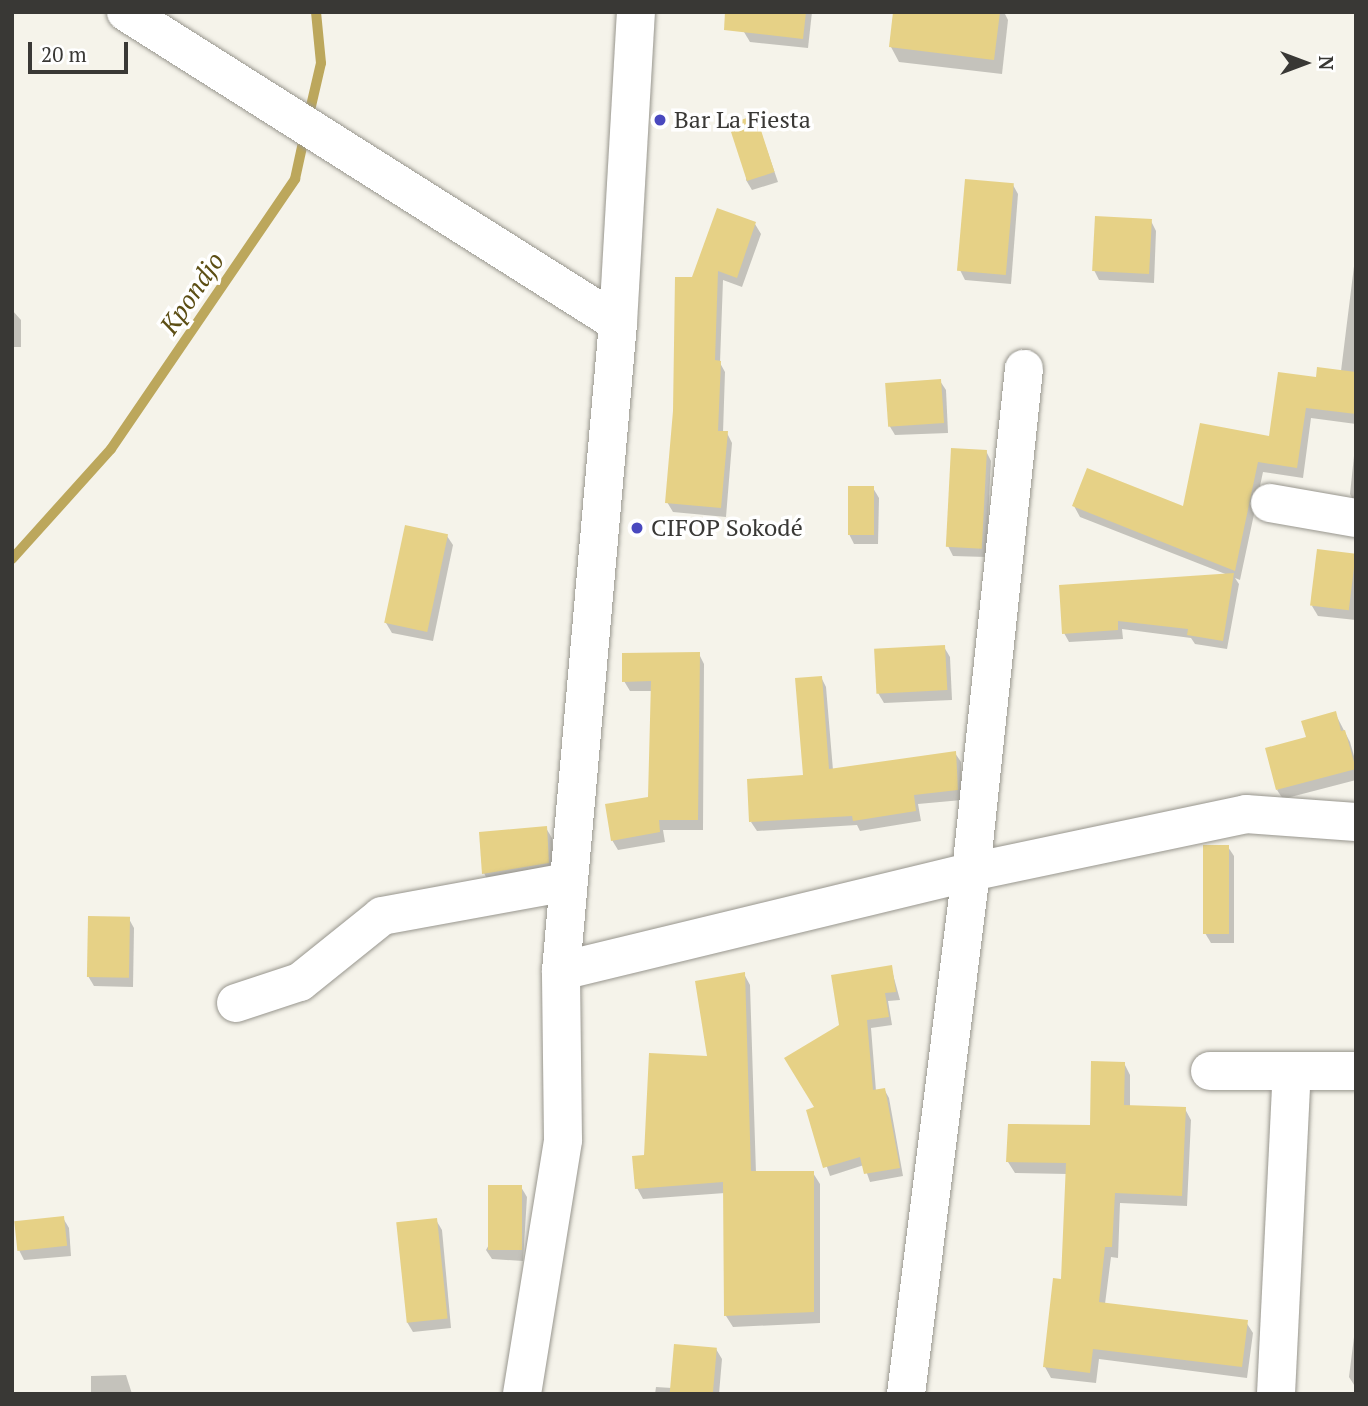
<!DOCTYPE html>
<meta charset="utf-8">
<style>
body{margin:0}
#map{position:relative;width:1368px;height:1406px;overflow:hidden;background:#f5f3ea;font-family:"PT Serif",serif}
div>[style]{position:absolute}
.shadow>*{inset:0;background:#0003}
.stream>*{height:10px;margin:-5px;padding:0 5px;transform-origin:5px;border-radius:5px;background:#bca75c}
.building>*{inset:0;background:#e6d186;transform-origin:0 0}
.roads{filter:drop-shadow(0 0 2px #98968e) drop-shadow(0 0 2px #98968e)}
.street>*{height:38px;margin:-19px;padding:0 19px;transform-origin:19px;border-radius:19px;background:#fff}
.dots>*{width:19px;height:19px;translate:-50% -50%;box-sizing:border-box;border:4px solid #fff;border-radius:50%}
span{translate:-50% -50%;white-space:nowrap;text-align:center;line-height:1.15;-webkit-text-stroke:7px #fff;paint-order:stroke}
.poi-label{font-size:24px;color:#393835}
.left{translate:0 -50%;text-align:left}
.water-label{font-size:26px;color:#5c4e14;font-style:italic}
.frame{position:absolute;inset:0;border:14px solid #393835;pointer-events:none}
.north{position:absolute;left:1270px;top:28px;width:70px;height:70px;-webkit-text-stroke:5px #fff;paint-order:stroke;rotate:90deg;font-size:19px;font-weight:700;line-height:28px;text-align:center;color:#393835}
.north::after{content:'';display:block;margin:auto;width:24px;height:32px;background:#393835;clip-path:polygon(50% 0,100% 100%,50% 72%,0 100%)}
.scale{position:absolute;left:28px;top:42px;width:100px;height:32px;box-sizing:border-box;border:4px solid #393835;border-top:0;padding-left:9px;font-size:21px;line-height:24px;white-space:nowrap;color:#393835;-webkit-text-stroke:5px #fff;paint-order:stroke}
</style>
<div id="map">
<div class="shadow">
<div style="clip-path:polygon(747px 12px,812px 12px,808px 48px,750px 42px,744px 32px)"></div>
<div style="clip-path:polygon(961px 12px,1004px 12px,1008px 20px,1002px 74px,899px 62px,891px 47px)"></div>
<div style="clip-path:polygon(756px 118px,778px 182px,752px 190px,746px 180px)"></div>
<div style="clip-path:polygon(1013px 185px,1018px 194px,1011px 284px,965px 280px,960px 270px)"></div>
<div style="clip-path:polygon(1151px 221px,1156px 231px,1154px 283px,1099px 280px,1094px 270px)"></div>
<div style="clip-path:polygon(755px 224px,761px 234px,742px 287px,723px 280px,720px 363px,725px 372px,723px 433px,727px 433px,732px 443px,726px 517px,673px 512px,667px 502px,694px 279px)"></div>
<div style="clip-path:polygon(1355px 258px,1356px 424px,1311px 418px,1303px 478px,1263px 472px,1240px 580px,1235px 578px,1239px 584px,1227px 649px,1195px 644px,1191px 638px,1122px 629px,1123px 639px,1069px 642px,1064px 633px,1228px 575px,1080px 517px,1074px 506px,1184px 508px,1271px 438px,1317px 379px,1341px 371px)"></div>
<div style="clip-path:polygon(12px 310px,21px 320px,21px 347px,12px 347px)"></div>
<div style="clip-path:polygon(940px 381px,946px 390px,948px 433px,895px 435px,889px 425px)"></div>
<div style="clip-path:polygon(1356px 437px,1356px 505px,1350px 494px)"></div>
<div style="clip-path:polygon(986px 451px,991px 461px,986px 557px,953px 556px,948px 546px)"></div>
<div style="clip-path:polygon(873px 488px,879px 498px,878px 544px,854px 544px,849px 534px)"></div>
<div style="clip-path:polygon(447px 536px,453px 545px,433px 641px,392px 633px,386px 623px)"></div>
<div style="clip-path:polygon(1356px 556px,1356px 620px,1318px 616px,1312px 606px)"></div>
<div style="clip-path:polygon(944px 647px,950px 657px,952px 700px,884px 703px,878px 693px)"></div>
<div style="clip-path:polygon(699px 654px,704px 664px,703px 830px,663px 830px,665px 842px,618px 850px,612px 840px,650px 799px,653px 691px,630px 691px,624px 681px)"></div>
<div style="clip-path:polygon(821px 677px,826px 687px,833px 770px,955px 753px,961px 762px,962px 800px,918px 804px,921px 821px,860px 831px,857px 825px,757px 831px,751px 822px,804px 777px)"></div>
<div style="clip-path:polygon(1335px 713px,1350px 742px,1356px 763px,1356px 780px,1283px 799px,1277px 790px)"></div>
<div style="clip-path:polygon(546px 828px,552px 838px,553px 873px,489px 883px,484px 873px)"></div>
<div style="clip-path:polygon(1228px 847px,1234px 856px,1234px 943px,1211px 943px,1205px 933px)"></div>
<div style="clip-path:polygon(129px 919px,134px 928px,133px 987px,94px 986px,88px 976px)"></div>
<div style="clip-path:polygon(891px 967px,900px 1000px,888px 1001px,892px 1025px,871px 1028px,876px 1091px,884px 1089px,889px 1098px,903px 1176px,870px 1182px,864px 1165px,830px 1176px,808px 1111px,816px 1109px,841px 1026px)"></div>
<div style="clip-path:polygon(744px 974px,750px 985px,756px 1173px,813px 1173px,820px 1184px,820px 1323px,733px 1327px,726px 1316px,725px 1193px,643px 1199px,637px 1188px,646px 1157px,709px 1058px)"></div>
<div style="clip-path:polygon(1124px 1063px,1130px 1075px,1130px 1107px,1185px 1109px,1191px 1120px,1187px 1206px,1120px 1203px,1118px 1258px,1111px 1257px,1105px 1304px,1246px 1322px,1253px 1333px,1247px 1378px,1099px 1359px,1096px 1383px,1051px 1378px,1045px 1367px,1063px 1281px,1067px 1174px,1015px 1173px,1008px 1162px,1092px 1127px)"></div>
<div style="clip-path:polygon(521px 1187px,527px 1197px,523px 1261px,492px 1259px,486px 1250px)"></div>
<div style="clip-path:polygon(63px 1218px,69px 1228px,71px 1256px,24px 1260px,19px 1250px)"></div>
<div style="clip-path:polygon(436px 1220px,442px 1230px,451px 1328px,413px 1332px,407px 1322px)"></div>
<div style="clip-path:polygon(1355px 1329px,1356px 1329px,1356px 1388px,1349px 1377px)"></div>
<div style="clip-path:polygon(716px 1349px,722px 1359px,719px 1394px,655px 1394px,656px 1387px,672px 1388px)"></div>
<div style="clip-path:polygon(126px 1375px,132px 1394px,91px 1394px,91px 1376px)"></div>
</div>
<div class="stream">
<div style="left:308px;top:119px;width:57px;rotate:-76.9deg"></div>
<div style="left:321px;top:63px;width:51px;rotate:-95.6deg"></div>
<div style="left:12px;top:559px;width:148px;rotate:-48deg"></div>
<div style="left:111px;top:449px;width:327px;rotate:-55.7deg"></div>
<div style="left:295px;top:179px;width:47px;rotate:-77.7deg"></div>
</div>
<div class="building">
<div style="clip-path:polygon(725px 12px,806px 12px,803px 39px,724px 30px)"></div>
<div style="clip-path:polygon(893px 12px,1000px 12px,994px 60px,889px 47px)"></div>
<div style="left:756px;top:115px;width:60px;height:29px;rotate:72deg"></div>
<div style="left:965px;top:179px;width:49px;height:92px;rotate:5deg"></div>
<div style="clip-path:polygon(717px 208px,756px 222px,737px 278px,718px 271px,715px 360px,721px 361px,718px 431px,728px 431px,721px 508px,665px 503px,673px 411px,675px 277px,692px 277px)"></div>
<div style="left:1095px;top:216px;width:57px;height:55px;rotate:3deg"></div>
<div style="clip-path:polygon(1317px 367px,1356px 372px,1356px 414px,1306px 408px,1297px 468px,1258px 462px,1235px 571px,1072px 506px,1087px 468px,1183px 506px,1200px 423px,1269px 436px,1278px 372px,1316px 377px)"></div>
<div style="left:941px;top:379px;width:44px;height:56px;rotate:86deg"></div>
<div style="left:951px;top:448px;width:36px;height:99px;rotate:3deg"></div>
<div style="left:848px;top:486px;width:26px;height:49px"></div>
<div style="left:405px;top:525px;width:44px;height:100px;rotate:12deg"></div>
<div style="left:1317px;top:549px;width:39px;height:57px;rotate:7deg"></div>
<div style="clip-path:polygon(1234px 573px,1223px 641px,1187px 635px,1188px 629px,1118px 621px,1118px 630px,1062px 634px,1059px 585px)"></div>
<div style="left:945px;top:645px;width:45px;height:71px;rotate:87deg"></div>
<div style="clip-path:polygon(700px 652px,698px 820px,659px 820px,660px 832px,611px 841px,605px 804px,648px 797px,651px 681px,622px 682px,622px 653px)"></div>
<div style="clip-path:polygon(822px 676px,829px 769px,956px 751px,958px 790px,914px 795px,916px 811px,853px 821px,852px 816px,749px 822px,747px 779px,803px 775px,795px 678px)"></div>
<div style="clip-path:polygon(1336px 711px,1341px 731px,1345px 730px,1356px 769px,1276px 790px,1265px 748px,1306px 737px,1301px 721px)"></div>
<div style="clip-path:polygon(547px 826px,549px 863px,482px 874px,479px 832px)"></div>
<div style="left:1229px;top:845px;width:89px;height:26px;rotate:90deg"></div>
<div style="left:88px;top:916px;width:42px;height:61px;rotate:1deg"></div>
<div style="clip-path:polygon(892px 965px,896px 992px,885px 993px,889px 1017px,867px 1020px,873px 1090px,885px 1088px,900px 1168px,864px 1174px,860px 1157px,823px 1168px,806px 1110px,814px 1107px,784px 1058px,839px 1025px,831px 975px)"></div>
<div style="clip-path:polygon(745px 972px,751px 1171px,814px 1171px,814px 1312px,724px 1316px,723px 1182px,635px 1189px,632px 1156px,644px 1155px,649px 1053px,707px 1056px,695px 981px)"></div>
<div style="clip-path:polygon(1091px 1061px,1125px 1062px,1124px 1105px,1186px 1107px,1182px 1196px,1115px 1193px,1112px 1247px,1105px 1247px,1099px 1302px,1248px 1320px,1242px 1367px,1093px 1349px,1090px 1373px,1043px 1367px,1053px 1278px,1061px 1279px,1066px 1163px,1006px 1162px,1008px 1124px,1090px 1125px)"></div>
<div style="left:488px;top:1185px;width:34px;height:65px"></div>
<div style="left:64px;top:1216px;width:30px;height:50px;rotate:84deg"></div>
<div style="left:437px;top:1218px;width:101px;height:41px;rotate:84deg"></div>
<div style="left:674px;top:1344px;width:43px;height:50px;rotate:5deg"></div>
</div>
<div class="roads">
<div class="street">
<div style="left:126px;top:12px;width:582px;rotate:32.3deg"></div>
<div style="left:1270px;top:503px;width:87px;rotate:9.9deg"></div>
<div style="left:561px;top:971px;width:422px;rotate:-13.6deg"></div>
<div style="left:971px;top:872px;width:281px;rotate:-11.9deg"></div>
<div style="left:1246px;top:814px;width:110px;rotate:4.2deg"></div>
<div style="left:236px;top:1003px;width:67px;rotate:-18.2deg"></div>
<div style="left:300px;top:982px;width:105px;rotate:-38.8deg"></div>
<div style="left:382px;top:916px;width:189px;rotate:-10.4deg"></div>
<div style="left:1210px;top:1071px;width:146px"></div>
<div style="left:522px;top:1394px;width:257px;rotate:-80.8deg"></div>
<div style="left:563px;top:1140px;width:169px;rotate:-90.7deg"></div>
<div style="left:561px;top:971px;width:651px;rotate:-84.97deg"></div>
<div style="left:618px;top:323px;width:312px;rotate:-86.7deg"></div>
<div style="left:906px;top:1394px;width:526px;rotate:-82.9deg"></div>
<div style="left:971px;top:872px;width:506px;rotate:-83.99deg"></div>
<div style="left:1276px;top:1394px;width:323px;rotate:-87.2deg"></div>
</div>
</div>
<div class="dots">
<div style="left:660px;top:120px;background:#4948be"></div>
<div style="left:637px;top:528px;background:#4948be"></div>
</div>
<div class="poi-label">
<span class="left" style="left:674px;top:120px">Bar La Fiesta</span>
<span class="left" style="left:651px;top:528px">CIFOP Sokodé</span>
</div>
<div class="water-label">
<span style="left:192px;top:293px;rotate:-56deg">Kpondjo</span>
</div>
<div class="frame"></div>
<div class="north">N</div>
<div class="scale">20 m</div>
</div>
